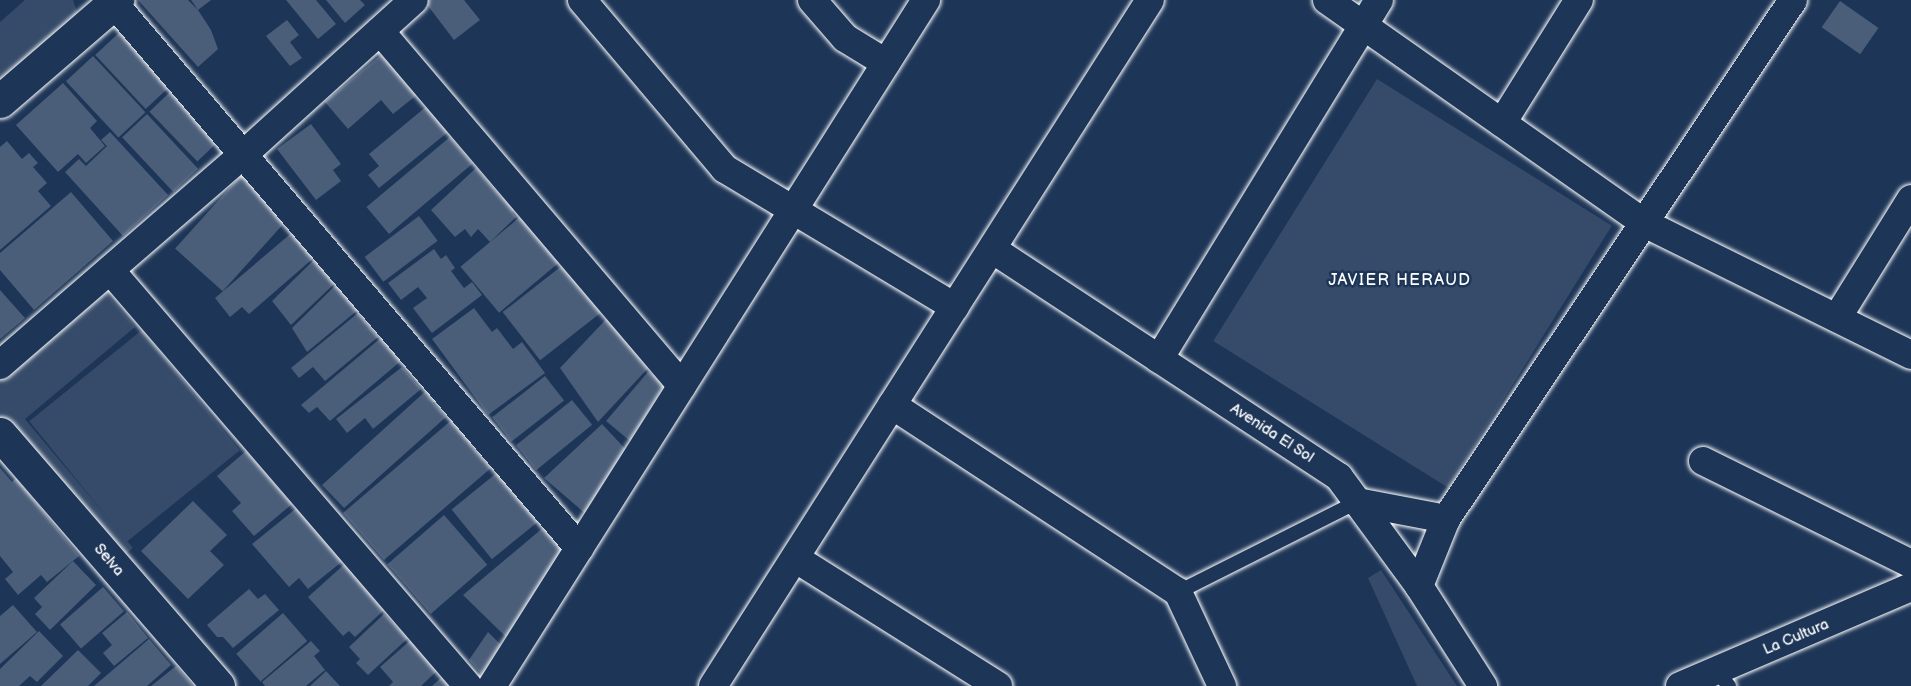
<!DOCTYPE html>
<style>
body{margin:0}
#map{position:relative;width:1911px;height:686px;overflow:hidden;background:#1d3557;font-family:"Balsamiq Sans",sans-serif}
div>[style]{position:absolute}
.green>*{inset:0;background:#364b69;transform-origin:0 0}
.building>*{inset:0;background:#4a5d79;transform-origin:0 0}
.roads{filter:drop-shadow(0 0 2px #fff) drop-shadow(0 0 2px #fff)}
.service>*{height:14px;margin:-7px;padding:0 7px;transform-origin:7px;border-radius:7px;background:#1d3557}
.minor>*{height:28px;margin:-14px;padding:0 14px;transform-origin:14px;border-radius:14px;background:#1d3557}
.tertiary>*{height:33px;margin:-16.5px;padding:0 16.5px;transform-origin:16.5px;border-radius:16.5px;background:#1d3557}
span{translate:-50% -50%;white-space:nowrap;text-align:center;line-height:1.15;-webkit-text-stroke:5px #1d3557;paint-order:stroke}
.street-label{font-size:15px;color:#fff}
.neighbourhood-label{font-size:16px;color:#fff;letter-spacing:1.5px}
</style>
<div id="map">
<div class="green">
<div style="clip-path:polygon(25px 0,73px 0,78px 15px,0 83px,0 22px)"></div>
<div style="left:1377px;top:79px;width:277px;height:309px;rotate:32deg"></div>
<div style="clip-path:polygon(101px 287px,135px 327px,25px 419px,133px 548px,118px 560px,0 420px,0 370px)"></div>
<div style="left:142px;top:330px;width:155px;height:145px;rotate:51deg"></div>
<div style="clip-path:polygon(1381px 570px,1457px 686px,1417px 686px,1368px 578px)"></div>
</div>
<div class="building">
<div style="clip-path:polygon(138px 0,188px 0,198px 10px,191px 0,211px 0,198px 10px,211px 30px,218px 49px,198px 67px)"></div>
<div style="clip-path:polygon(286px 0,316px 0,336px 24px,318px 39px)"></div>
<div style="clip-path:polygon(326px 0,360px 0,365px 5px,345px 23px)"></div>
<div style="clip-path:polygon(428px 0,464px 0,480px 20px,454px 40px,425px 2px)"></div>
<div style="left:1840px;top:1px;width:47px;height:32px;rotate:35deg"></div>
<div style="clip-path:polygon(287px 20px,299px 35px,290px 42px,302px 58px,290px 66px,266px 36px)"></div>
<div style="left:123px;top:29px;width:74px;height:38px;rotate:47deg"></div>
<div style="clip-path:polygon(388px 49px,423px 90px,393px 114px,381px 100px,348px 129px,325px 102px)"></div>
<div style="left:93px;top:56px;width:77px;height:37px;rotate:47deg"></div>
<div style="clip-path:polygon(63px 83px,97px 121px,90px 128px,105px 146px,86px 163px,78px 154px,58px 172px,16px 125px)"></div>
<div style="left:171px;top:91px;width:69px;height:30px;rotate:46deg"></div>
<div style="clip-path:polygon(427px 106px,448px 132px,379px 188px,368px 175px,379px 166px,369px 154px)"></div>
<div style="left:147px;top:114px;width:75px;height:34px;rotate:47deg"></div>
<div style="clip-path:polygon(311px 124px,341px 164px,333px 170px,341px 181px,316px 200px,277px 149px)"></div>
<div style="clip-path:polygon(110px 132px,168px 195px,123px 236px,65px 172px,79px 159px,86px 166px,107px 146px,101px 140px)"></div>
<div style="left:450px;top:137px;width:35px;height:109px;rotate:50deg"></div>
<div style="clip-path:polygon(7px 141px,22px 159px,29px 153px,38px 163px,33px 167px,47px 183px,38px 191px,51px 206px,0 250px,0 147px)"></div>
<div style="clip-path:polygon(476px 168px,502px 198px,509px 191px,521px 204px,512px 212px,516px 217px,490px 242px,478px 229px,471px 237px,465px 229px,455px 237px,431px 210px)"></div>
<div style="left:244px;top:172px;width:64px;height:103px;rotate:42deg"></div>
<div style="clip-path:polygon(71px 192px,113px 241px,34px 310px,0 270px,0 253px)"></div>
<div style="left:419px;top:216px;width:31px;height:68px;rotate:53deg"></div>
<div style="left:521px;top:216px;width:60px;height:79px;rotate:50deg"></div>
<div style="clip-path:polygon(295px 230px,317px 255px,249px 314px,242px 307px,230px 317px,215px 298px)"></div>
<div style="clip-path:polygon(434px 249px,441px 259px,446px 255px,455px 268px,451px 271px,464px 288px,472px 282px,482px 295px,432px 333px,413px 308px,427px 298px,418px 287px,401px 300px,388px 283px)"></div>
<div style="clip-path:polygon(322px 252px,325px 273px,334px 284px,291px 325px,272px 301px)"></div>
<div style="left:568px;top:261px;width:61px;height:83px;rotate:52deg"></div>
<div style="clip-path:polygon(342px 279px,365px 304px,307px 352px,292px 328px)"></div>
<div style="clip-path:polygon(0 290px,25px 318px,0 339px)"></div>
<div style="clip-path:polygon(474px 308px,492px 332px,497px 328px,513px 349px,522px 342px,545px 373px,488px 415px,432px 339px)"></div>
<div style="clip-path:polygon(358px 313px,378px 337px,325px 381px,313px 367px,299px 378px,291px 368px)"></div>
<div style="clip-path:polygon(611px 314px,650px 366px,598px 422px,560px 368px)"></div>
<div style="clip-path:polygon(382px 337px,402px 360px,330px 421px,317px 407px,309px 413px,301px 405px)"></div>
<div style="clip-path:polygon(402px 367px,421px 389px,373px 429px,365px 418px,347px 433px,336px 419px)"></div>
<div style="clip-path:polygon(648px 372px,666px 383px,630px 441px,606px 421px)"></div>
<div style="left:545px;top:376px;width:31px;height:67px;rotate:52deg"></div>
<div style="clip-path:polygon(428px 389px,437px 399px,433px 403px,446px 417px,344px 508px,322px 485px)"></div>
<div style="left:572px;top:400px;width:32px;height:72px;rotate:51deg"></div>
<div style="clip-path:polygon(454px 418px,475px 442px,471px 446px,491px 468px,384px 560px,343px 513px)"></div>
<div style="clip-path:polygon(602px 424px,630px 454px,587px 515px,544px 478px)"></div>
<div style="clip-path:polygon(246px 451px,292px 504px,254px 536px,232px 511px,241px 503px,217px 476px)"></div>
<div style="clip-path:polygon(0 468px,12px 482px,16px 478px,79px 556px,47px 582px,41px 575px,18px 595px,5px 579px,13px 572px,0 556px)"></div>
<div style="left:499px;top:471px;width:64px;height:61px;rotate:51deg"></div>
<div style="clip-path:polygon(193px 501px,227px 535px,210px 551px,224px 565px,188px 599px,141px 551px)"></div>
<div style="clip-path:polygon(299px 506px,344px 560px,308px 589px,299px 578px,289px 587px,252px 544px)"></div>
<div style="left:444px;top:515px;width:66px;height:75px;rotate:49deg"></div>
<div style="clip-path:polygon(544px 527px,570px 551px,509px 640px,463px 595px)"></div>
<div style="clip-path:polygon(73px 561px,96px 585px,50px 630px,35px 614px,42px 607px,34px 598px)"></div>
<div style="clip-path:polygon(348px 561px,380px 596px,375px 600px,384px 610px,355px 637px,349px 631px,343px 636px,308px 597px)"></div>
<div style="left:103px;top:587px;width:32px;height:57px;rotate:49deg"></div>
<div style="clip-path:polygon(249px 589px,258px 599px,265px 594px,279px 610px,233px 648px,223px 637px,217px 637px,207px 625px)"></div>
<div style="clip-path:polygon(13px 605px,37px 632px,0 664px,0 616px)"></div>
<div style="clip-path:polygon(127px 612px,148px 638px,114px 666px,103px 653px,112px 645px,102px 633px)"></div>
<div style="left:283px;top:613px;width:37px;height:62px;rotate:49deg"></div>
<div style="clip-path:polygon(384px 614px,408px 638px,368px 675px,356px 663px,360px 659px,349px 647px)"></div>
<div style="clip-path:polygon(39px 631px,63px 656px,37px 682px,30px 676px,19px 686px,0 686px,0 669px)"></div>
<div style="clip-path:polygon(488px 632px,503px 647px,483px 676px,469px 660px)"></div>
<div style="clip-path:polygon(149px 639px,171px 665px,147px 686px,94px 686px)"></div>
<div style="clip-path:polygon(412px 639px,440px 668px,421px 686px,389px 686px,393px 682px,380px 667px)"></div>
<div style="clip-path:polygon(311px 641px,320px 651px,314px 656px,325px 670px,306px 686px,265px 686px,262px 682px)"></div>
<div style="clip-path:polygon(78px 650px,101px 673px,88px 686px,41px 686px)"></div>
<div style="clip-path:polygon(176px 666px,193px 686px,151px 686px)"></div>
<div style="clip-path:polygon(326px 671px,340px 686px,310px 686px)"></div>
<div style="clip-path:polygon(444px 675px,454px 686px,432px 686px)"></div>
</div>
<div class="roads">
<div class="service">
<div style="left:1178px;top:592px;width:200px;rotate:-26.7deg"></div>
<div style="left:1716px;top:670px;width:21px;rotate:51deg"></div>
</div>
<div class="minor">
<div style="left:111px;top:0;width:721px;rotate:49.5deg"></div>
<div style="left:582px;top:0;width:221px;rotate:49.8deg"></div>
<div style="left:725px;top:169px;width:268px;rotate:31deg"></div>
<div style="left:812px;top:0;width:50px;rotate:49deg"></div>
<div style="left:845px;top:38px;width:48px;rotate:31.4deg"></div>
<div style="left:1327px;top:0;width:388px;rotate:35.1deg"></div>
<div style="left:1644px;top:223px;width:298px;rotate:26.3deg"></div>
<div style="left:380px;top:31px;width:466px;rotate:49.6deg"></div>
<div style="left:1502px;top:123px;width:145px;rotate:-58deg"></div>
<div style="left:992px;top:249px;width:415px;rotate:33.3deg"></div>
<div style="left:1339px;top:477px;width:135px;rotate:53.7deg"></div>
<div style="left:1419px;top:586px;width:119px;rotate:57.4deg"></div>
<div style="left:110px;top:270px;width:549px;rotate:49.29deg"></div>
<div style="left:1837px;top:318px;width:140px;rotate:-58.1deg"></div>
<div style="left:1159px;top:359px;width:421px;rotate:-58.5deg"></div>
<div style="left:0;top:365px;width:323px;rotate:-40.9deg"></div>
<div style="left:244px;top:154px;width:229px;rotate:-42.2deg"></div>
<div style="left:892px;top:405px;width:342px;rotate:33.2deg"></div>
<div style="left:1178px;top:592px;width:104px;rotate:64.9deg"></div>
<div style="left:1703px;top:461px;width:232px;rotate:26.3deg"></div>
<div style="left:1357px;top:502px;width:91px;rotate:10.8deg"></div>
<div style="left:795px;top:558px;width:240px;rotate:32.2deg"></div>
<div style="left:1419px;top:586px;width:72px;rotate:-68.1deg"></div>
<div style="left:1446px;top:519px;width:624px;rotate:-56.23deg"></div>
<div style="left:492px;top:686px;width:812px;rotate:-57.68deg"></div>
<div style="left:713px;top:686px;width:813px;rotate:-57.5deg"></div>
<div style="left:1680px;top:686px;width:251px;rotate:-23.2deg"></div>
</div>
<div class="tertiary">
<div style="left:0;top:101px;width:155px;rotate:-40.8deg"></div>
<div style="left:0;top:434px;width:333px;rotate:49.1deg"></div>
</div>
</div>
<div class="street-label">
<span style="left:1272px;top:433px;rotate:33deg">Avenida El Sol</span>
<span style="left:109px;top:560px;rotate:49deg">Selva</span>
<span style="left:1796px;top:637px;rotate:-23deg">La Cultura</span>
</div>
<div class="neighbourhood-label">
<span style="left:1400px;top:281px">JAVIER HERAUD</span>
</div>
</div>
